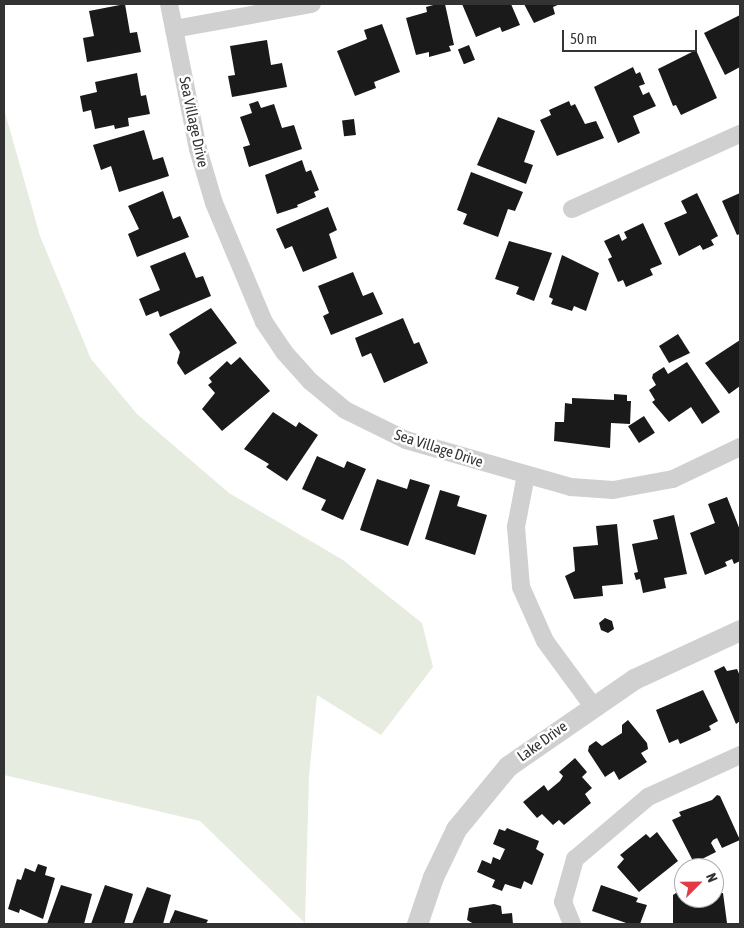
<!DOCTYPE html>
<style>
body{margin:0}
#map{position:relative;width:744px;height:928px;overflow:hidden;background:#fff;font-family:"Asap Condensed",sans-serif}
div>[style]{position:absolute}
.green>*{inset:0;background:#e6ecdf}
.building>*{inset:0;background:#1a1a1a;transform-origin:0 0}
.minor>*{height:18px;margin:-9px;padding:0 9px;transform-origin:9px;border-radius:9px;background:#d0d0d0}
.tertiary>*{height:21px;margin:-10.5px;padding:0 10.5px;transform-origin:10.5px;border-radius:10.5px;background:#d0d0d0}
span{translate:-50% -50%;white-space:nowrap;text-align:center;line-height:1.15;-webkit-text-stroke:5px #fff;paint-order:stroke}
.street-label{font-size:15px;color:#333}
.frame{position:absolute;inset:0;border:5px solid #333;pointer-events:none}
.north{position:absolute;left:674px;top:858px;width:50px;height:50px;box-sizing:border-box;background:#fff;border:1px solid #adadad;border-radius:50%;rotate:67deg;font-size:14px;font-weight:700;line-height:20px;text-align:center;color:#333}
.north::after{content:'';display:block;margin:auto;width:18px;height:22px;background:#e63946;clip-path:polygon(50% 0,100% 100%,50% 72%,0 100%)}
.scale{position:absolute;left:562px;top:30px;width:135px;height:22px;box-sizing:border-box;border:2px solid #333;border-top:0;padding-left:6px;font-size:15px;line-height:18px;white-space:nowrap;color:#333;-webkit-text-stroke:4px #fff;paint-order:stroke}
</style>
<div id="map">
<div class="green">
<div style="clip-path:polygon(4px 109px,40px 236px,91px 359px,137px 414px,229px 493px,343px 560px,422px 623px,433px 667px,381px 735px,317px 695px,309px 776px,305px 923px,200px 821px,4px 775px)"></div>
</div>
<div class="building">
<div style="clip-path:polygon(125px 4px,130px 33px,137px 32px,141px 52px,87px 62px,83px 38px,94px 36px,89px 11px)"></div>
<div style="clip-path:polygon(437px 4px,445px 4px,454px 45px,449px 46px,451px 51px,429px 57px,429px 52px,416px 55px,406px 18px,427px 12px,426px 7px)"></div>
<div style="clip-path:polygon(462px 4px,511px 4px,520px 25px,502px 32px,500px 27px,476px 37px)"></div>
<div style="clip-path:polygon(524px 4px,560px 4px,553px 7px,555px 14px,534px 23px)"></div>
<div style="clip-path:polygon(740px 15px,740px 67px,725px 75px,704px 33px)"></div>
<div style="clip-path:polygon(382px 24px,400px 72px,374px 82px,376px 88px,355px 96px,337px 51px,367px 39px,364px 30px)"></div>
<div style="clip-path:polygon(267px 40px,271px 65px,282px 63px,287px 87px,232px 97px,228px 76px,235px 75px,230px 46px)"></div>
<div style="left:469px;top:45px;width:16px;height:12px;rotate:68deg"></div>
<div style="clip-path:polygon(696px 50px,717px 98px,681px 115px,676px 105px,673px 106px,658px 69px)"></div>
<div style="clip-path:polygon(633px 67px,636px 74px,640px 72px,645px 84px,639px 86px,643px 95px,649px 92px,656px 106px,633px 116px,640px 133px,618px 143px,594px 87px)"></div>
<div style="clip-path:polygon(137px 73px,141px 96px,146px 95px,150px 114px,128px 118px,129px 126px,115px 129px,114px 125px,95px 129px,91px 110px,83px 112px,80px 96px,97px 92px,95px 82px)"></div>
<div style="clip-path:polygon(258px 101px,261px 108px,274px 104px,282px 128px,294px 125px,302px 149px,249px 167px,243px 147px,250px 145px,240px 117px,252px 113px,249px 104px)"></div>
<div style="clip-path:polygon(569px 101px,571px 106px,575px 104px,585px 124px,596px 121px,604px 138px,557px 156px,540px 120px,551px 115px,549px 110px)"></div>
<div style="clip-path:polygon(498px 117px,535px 131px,524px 162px,533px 165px,526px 184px,477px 165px)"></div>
<div style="left:354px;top:119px;width:16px;height:12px;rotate:83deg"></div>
<div style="clip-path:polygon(144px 130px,153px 160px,163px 157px,169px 176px,119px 192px,111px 166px,101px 170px,93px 145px)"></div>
<div style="clip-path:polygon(302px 160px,306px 172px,311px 170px,319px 190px,314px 192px,316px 197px,297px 205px,298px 207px,277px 214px,265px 175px)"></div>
<div style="clip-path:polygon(471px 172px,523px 192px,515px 211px,508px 209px,498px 237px,463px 224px,467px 214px,457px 210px)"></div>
<div style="clip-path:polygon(163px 191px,173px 219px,180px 216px,189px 237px,137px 257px,128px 234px,139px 229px,128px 206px)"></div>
<div style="clip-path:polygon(697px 193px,718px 236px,711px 240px,714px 245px,703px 250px,700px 245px,679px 256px,664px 223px,687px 213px,681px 201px)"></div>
<div style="clip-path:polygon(740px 193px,740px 234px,737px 235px,722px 201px)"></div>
<div style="clip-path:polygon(328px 207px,337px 230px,329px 234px,337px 258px,303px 272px,292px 246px,285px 249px,276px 229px)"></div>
<div style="clip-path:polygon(643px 223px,662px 264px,650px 269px,653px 275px,626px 287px,623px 280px,618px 282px,608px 259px,612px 257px,604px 241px,619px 234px,622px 241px,627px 238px,624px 232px)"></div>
<div style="clip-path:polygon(509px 241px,552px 253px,534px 301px,516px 294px,519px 287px,495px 279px)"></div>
<div style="clip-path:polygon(185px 252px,196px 278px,203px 276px,211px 296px,160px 317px,158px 311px,146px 316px,139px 299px,160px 290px,150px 266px)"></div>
<div style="clip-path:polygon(562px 255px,599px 273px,586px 311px,574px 306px,572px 311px,551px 304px,553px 299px,549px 297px)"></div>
<div style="clip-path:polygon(353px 272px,363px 296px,373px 292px,383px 314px,331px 335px,323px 316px,329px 313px,318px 286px)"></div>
<div style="clip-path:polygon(211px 308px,237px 343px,185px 375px,177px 363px,180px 352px,169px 334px)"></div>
<div style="clip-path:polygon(403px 318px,414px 344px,419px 342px,428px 363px,384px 383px,371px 353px,362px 357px,355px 338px)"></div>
<div style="clip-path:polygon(678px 334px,690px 353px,669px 363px,659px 346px)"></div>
<div style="clip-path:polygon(740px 340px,740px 386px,729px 394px,705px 363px)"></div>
<div style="clip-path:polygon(240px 357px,270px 391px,222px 431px,202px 409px,215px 393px,208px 385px,212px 382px,209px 378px,227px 361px,231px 365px)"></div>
<div style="clip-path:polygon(687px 362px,720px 412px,702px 424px,691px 407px,669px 422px,652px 402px,655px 400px,649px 390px,656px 385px,652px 378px,653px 374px,664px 367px,668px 374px)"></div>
<div style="clip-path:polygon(614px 394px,627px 395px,627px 401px,631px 401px,630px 424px,611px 423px,610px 448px,554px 441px,555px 422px,564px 422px,565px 403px,572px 404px,572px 398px,614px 400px)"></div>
<div style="clip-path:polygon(273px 412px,296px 427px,299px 422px,318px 435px,287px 481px,266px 467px,269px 464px,244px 449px)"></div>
<div style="left:644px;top:416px;width:20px;height:19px;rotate:57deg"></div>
<div style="clip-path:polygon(317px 456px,344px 468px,347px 461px,366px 469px,343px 520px,321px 510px,326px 500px,302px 489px)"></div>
<div style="clip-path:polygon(377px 479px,407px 489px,410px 479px,430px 485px,408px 546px,360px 530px)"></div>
<div style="clip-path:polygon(440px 490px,460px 496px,457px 506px,487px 515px,475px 555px,425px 539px)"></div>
<div style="clip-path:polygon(727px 497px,740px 530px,740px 561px,734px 564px,732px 559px,725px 562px,727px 566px,705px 575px,690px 533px,715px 523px,708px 504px)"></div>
<div style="clip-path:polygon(674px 515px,687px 574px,664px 578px,666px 588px,643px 593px,640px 579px,636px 580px,634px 573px,638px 572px,632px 544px,658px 539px,653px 520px)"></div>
<div style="clip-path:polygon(617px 524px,623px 584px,602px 586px,603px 596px,574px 599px,565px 576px,575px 571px,573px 547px,598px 545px,596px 526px)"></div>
<div style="clip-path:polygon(605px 618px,612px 621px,614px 629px,608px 633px,601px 630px,599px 623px)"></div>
<div style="clip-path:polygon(724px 666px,727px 671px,737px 669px,740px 676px,740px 721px,736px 724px,714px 671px)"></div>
<div style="clip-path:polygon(703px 690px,718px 721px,709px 726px,711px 730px,680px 744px,678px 739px,669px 743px,656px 710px)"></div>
<div style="clip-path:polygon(628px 720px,647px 743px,648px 749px,641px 753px,647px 762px,619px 780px,614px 771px,605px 777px,588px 751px,589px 746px,596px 741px,602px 746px,622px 733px,622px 725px)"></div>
<div style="clip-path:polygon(575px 758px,587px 772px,582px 777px,592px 788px,585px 794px,591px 803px,564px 825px,559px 820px,553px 825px,542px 814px,537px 818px,523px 802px,544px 785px,548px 791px,560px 781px,563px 776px,559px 772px)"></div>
<div style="clip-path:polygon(717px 795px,720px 796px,740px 840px,722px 848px,717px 838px,713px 840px,711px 843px,716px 852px,694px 863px,672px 820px,681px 816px,679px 812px,712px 800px)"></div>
<div style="clip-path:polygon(507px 828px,539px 841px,536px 849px,544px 854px,532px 885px,524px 881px,521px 889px,505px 884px,502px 891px,492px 887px,495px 880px,477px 872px,482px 860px,491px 864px,493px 857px,500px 860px,505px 849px,493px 844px,499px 829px,505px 831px)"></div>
<div style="clip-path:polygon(657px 832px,678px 861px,639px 892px,617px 867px,624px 859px,620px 855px,646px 834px,650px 838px)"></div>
<div style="clip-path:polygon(38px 864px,47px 867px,45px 875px,55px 878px,43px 919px,20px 909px,19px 913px,8px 909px,17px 879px,21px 880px,25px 868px,35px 872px)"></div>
<div style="clip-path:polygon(61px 885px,92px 894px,84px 924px,47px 924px)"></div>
<div style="clip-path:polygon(105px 885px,133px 894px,124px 924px,91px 924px)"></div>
<div style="clip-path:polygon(601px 885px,638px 898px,636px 902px,647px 905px,640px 924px,629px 924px,592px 911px)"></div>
<div style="clip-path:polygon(147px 887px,171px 895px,163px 924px,132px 924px)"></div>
<div style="clip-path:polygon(676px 893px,684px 893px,687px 902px,712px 900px,714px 893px,723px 893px,727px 923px,673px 924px,673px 895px)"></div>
<div style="clip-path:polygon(494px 904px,501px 906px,502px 914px,512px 913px,513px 924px,474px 924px,467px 920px,469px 908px)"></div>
<div style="clip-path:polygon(175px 910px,208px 920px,206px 924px,169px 924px)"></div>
</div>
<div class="minor">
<div style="left:169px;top:4px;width:148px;rotate:78.7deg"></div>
<div style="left:198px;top:149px;width:56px;rotate:73.5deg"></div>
<div style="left:214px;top:203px;width:129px;rotate:67.2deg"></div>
<div style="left:264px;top:322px;width:36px;rotate:56deg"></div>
<div style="left:284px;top:352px;width:39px;rotate:48deg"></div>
<div style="left:310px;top:381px;width:45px;rotate:39.6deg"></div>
<div style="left:345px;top:410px;width:68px;rotate:26.2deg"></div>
<div style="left:406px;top:440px;width:172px;rotate:15.9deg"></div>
<div style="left:571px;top:487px;width:42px;rotate:4.1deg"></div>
<div style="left:613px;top:490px;width:61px;rotate:-10.4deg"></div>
<div style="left:673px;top:479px;width:74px;rotate:-25.5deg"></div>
<div style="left:174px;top:29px;width:140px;rotate:-10.3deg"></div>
<div style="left:572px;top:209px;width:184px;rotate:-24.1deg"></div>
<div style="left:526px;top:475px;width:53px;rotate:100.9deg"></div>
<div style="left:516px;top:527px;width:60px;rotate:85.2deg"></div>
<div style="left:521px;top:587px;width:59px;rotate:66deg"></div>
<div style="left:545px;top:641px;width:79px;rotate:53.7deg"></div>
<div style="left:572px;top:924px;width:24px;rotate:-112deg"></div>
<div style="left:563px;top:902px;width:45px;rotate:-74.4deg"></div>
<div style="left:575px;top:859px;width:96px;rotate:-40.3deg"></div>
<div style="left:648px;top:797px;width:101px;rotate:-24.5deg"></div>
</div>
<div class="tertiary">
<div style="left:417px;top:924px;width:50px;rotate:-71.2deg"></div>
<div style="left:433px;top:877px;width:53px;rotate:-64.4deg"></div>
<div style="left:456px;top:829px;width:82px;rotate:-50.5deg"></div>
<div style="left:508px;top:766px;width:153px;rotate:-34.6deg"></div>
<div style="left:634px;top:679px;width:117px;rotate:-24.8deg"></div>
</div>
<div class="street-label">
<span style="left:194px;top:122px;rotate:78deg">Sea Village Drive</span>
<span style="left:439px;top:448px;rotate:18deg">Sea Village Drive</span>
<span style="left:542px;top:741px;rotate:-36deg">Lake Drive</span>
</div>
<div class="frame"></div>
<div class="north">N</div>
<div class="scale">50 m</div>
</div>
